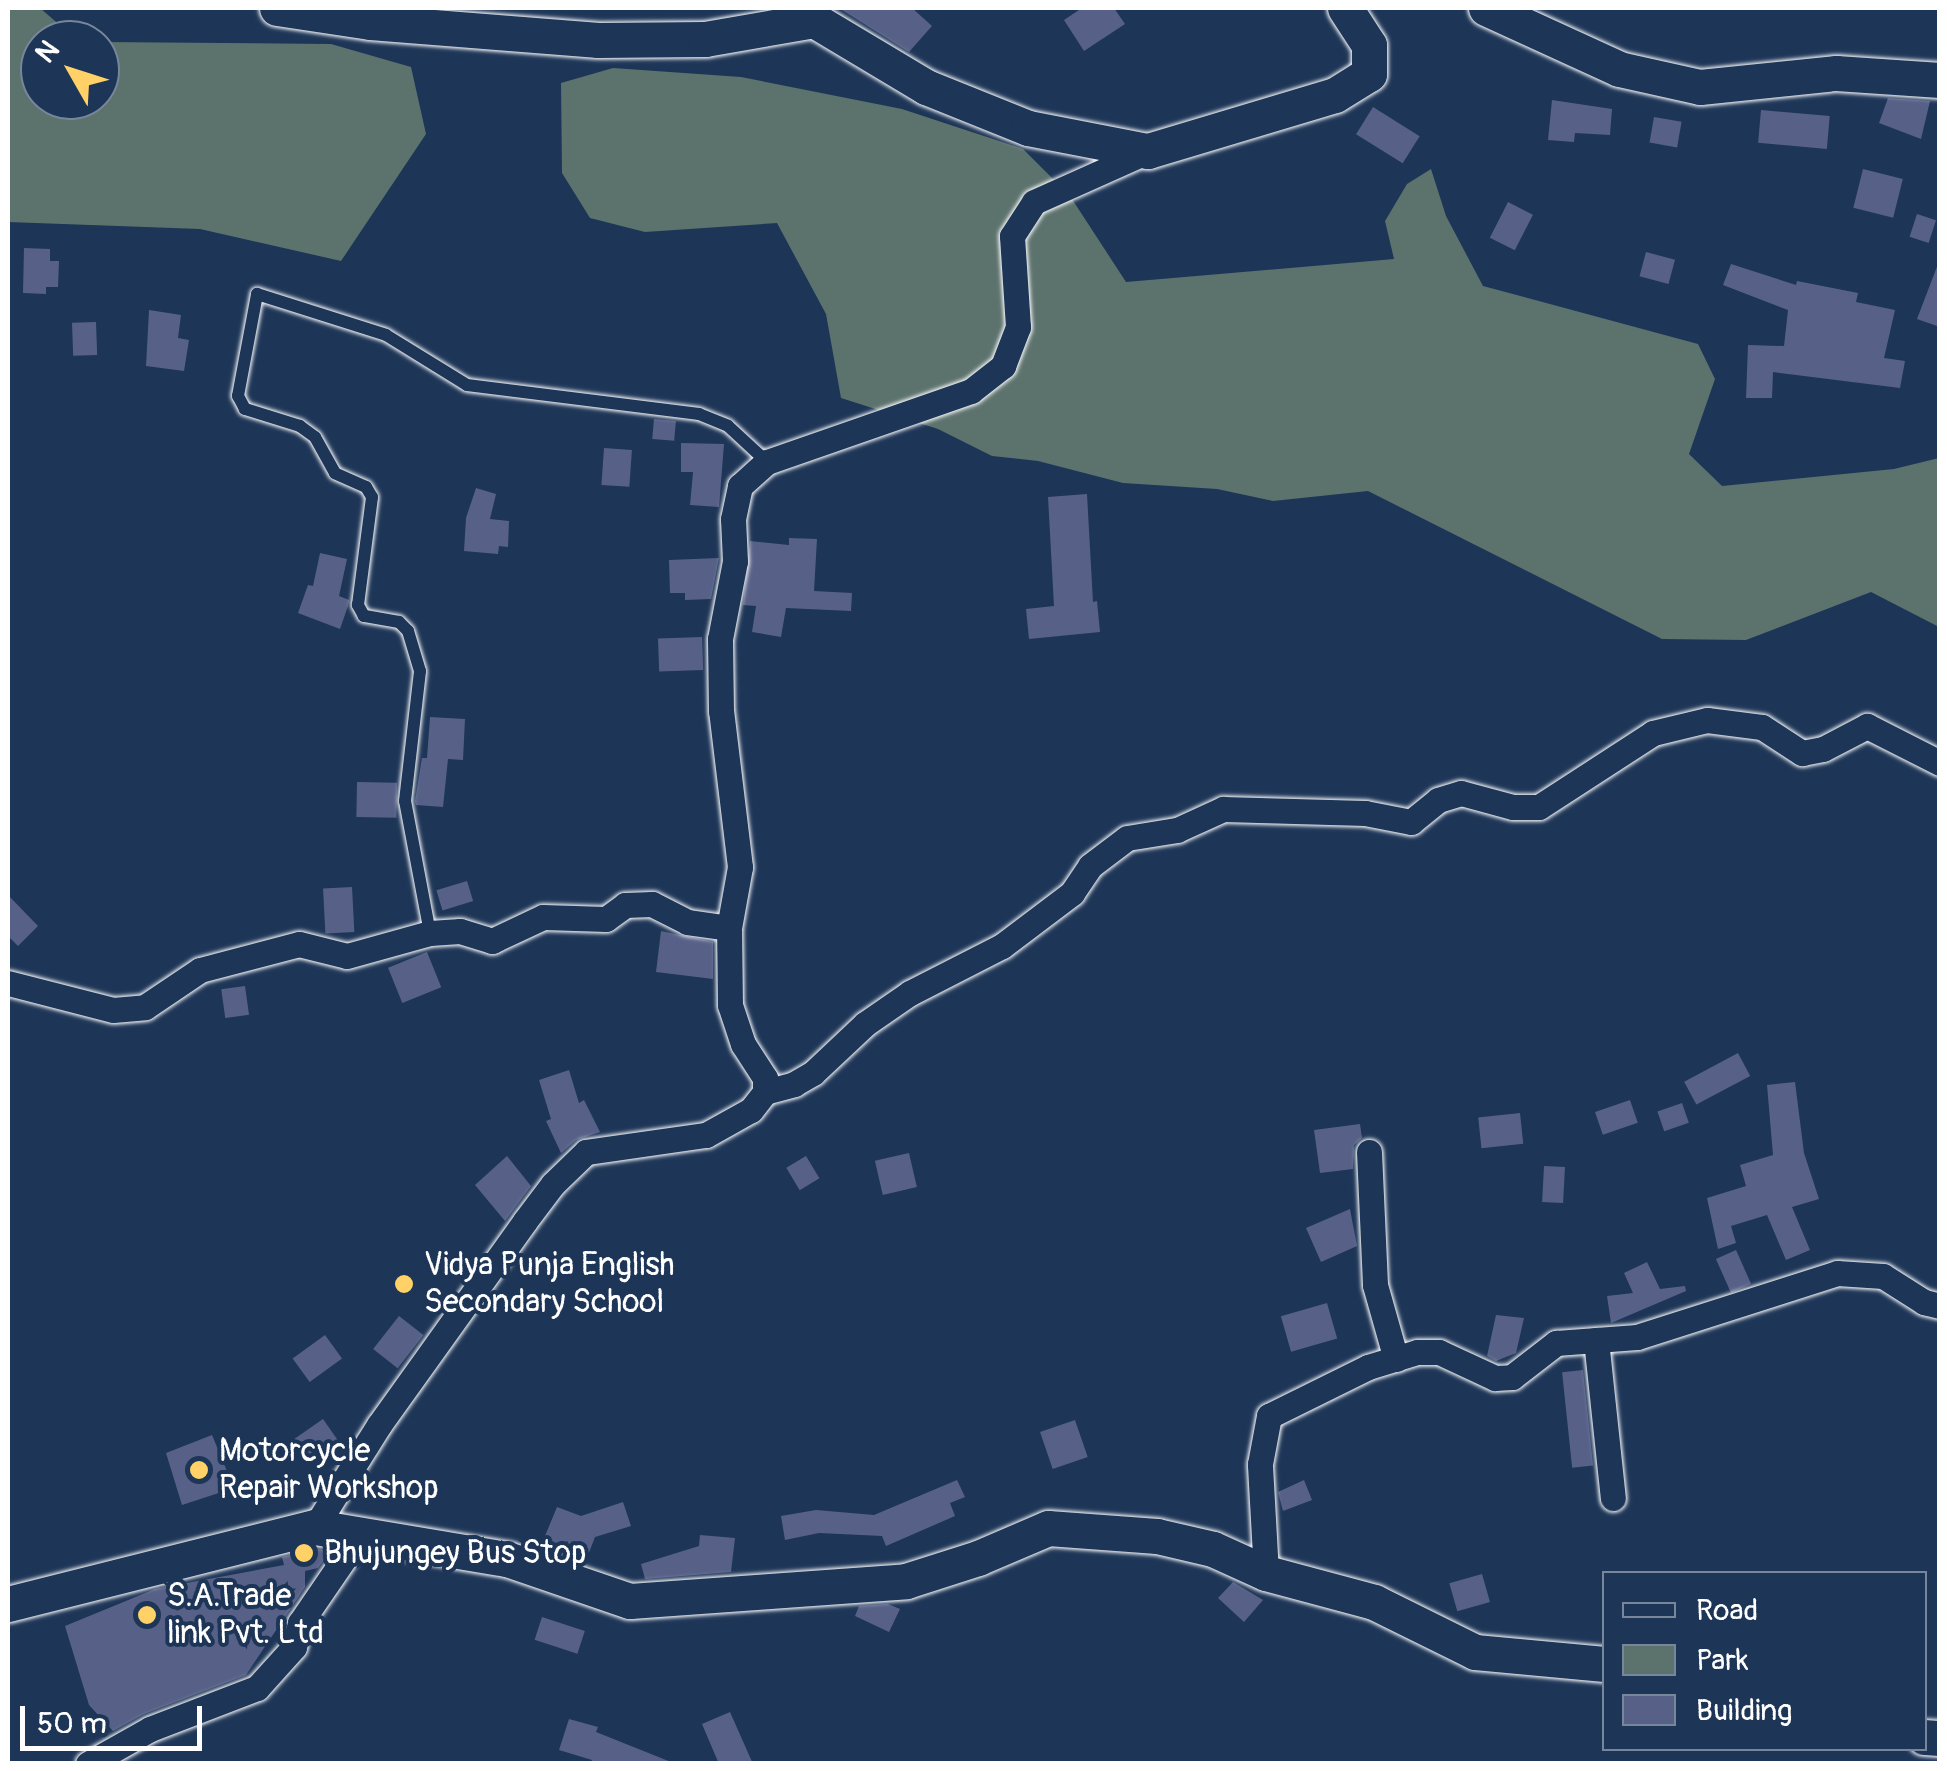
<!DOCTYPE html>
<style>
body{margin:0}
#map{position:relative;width:1947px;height:1771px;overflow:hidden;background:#1d3557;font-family:Pangolin,sans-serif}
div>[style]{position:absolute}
.green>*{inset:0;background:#5c726d}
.building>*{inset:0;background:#576188;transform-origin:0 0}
.roads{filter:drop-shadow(0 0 2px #fff) drop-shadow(0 0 2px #fff)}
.lane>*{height:12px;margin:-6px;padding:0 6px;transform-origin:6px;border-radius:6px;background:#1d3557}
.street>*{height:25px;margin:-12.5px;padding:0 12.5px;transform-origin:12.5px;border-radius:12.5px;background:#1d3557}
.secondary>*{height:35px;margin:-17.5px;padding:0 17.5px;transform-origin:17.5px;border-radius:17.5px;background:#1d3557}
.dots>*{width:28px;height:28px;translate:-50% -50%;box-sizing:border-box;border:5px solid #1d3557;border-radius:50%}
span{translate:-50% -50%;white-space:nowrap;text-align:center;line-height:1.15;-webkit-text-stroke:8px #1d3557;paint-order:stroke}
.poi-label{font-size:32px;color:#fff}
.left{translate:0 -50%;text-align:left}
.frame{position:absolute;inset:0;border:10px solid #fff;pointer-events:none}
.legend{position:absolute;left:1602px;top:1571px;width:325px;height:180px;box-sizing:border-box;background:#1d3557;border:2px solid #77869a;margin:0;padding:12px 18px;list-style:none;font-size:30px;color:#fff}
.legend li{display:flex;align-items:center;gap:20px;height:50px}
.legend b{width:50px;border:2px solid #77869a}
.north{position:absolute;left:20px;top:20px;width:100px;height:100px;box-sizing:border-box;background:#1d3557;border:2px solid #77869a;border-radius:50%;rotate:309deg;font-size:28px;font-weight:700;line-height:40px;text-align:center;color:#fff}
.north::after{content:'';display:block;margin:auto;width:35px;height:45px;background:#ffd166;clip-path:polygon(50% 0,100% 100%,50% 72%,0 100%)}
.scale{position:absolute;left:20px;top:1706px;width:182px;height:45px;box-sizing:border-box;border:5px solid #fff;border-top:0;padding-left:12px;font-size:30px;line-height:35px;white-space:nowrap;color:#fff;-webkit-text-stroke:8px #1d3557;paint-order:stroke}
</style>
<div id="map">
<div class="green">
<div style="clip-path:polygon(8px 8px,40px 8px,77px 40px,40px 40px,40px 100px,100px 100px,100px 42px,331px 44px,411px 67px,426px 134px,341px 261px,200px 229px,8px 222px)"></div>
<div style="clip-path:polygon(613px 68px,741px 77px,902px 109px,1023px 149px,1070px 196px,1126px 282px,1394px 259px,1385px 221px,1407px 184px,1431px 169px,1446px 216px,1483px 286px,1698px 344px,1715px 379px,1689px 454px,1722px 486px,1894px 469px,1939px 458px,1939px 627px,1871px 592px,1746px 640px,1662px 639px,1368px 491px,1273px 501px,1217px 489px,1123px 483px,1038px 461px,992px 456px,938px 429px,841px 398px,826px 314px,777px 223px,645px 232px,590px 218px,562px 173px,561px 83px)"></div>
</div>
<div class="building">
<div style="clip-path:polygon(839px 8px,912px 8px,932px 26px,909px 52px)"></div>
<div style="clip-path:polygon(1082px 8px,1114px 8px,1125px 24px,1084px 51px,1064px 20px)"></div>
<div style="clip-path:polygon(1888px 98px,1930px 101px,1921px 139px,1879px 123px)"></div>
<div style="clip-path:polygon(1552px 100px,1612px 109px,1610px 135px,1575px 133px,1574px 142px,1548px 140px)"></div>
<div style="left:1373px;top:107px;width:55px;height:32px;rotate:32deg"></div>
<div style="left:1761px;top:110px;width:69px;height:33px;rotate:5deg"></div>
<div style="left:1654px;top:117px;width:28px;height:26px;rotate:10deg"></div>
<div style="left:1863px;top:169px;width:41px;height:40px;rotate:14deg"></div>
<div style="left:1508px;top:202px;width:28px;height:40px;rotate:27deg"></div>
<div style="left:1917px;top:214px;width:20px;height:24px;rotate:18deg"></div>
<div style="clip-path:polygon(24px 248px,50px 249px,50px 261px,59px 261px,58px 287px,46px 287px,46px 294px,23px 293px)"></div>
<div style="left:1646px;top:252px;width:30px;height:25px;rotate:15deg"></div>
<div style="clip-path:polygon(1731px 264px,1796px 285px,1797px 281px,1858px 293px,1856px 302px,1895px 310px,1884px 358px,1905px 361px,1900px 388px,1773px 372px,1772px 398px,1746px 398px,1748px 345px,1784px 346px,1788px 310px,1723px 285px)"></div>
<div style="clip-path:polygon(1938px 264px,1940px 265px,1940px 327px,1917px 319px)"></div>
<div style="clip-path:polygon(149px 310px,181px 315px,178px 338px,189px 340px,184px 371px,146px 366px)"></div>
<div style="left:96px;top:322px;width:33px;height:24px;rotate:88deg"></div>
<div style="left:654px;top:419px;width:22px;height:20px;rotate:5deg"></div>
<div style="clip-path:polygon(681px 443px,724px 444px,719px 507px,690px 505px,693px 472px,681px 472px)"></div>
<div style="left:604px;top:448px;width:28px;height:37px;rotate:4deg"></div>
<div style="clip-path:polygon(476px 488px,496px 494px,490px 519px,509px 521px,508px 547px,499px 546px,498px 554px,464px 551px,466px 518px)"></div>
<div style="clip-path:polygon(1087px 494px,1093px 602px,1097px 601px,1100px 632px,1029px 639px,1026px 609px,1054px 606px,1048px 497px)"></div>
<div style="clip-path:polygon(789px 538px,817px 539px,814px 591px,852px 593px,851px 611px,786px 608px,781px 637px,752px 632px,756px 606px,743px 605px,750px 541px,789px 545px)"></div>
<div style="clip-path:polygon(320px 553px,347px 559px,339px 596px,349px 600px,348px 606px,340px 629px,298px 613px,308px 585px,313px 586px)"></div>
<div style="clip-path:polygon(719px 558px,711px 599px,685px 600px,685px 593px,670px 593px,669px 560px)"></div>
<div style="left:702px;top:637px;width:33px;height:44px;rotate:88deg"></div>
<div style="clip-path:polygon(430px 717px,465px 719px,463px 760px,448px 759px,443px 807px,416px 805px,415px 801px,422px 758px,427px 758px)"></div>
<div style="left:357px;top:782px;width:40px;height:35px;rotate:1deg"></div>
<div style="left:467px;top:881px;width:21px;height:32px;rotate:73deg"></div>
<div style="left:352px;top:887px;width:45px;height:29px;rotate:87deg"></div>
<div style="clip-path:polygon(8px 895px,38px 926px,18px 946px,8px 936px)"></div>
<div style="clip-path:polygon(661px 931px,713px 942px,713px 979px,656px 972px)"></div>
<div style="left:427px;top:952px;width:38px;height:42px;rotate:68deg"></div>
<div style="left:245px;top:986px;width:29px;height:24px;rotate:82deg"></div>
<div style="left:1738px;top:1053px;width:26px;height:61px;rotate:62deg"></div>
<div style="clip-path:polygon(569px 1070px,579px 1103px,584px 1100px,600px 1132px,576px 1140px,561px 1153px,546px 1121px,551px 1119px,539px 1080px)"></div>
<div style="clip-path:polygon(1795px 1082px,1804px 1153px,1819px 1199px,1792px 1207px,1810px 1250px,1786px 1260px,1767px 1215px,1731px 1226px,1736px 1243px,1718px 1249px,1707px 1198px,1746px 1186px,1740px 1165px,1773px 1155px,1767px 1085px)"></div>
<div style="left:1630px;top:1100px;width:24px;height:37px;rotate:71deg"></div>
<div style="left:1682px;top:1103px;width:21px;height:26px;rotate:71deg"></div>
<div style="left:1520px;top:1113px;width:31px;height:42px;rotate:84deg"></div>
<div style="clip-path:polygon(1360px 1124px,1362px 1138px,1354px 1145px,1353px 1169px,1320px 1173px,1314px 1130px)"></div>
<div style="left:909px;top:1153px;width:35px;height:35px;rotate:77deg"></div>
<div style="clip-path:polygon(507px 1156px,531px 1186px,505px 1221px,475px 1185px)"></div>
<div style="left:806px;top:1156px;width:26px;height:23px;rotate:59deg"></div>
<div style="left:1544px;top:1166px;width:21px;height:36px;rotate:3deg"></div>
<div style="clip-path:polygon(1350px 1209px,1357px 1246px,1321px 1262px,1306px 1228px)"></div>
<div style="left:1736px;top:1250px;width:37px;height:22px;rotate:66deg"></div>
<div style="clip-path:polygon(1647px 1262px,1660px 1289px,1685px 1286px,1686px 1291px,1611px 1323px,1607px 1296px,1633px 1293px,1624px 1273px)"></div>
<div style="left:1327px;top:1303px;width:37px;height:48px;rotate:74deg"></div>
<div style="clip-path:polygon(1496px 1315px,1524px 1318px,1516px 1353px,1496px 1361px,1487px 1356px)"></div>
<div style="left:399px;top:1316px;width:31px;height:42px;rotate:38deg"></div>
<div style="left:325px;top:1335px;width:29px;height:40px;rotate:54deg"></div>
<div style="left:1583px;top:1370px;width:96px;height:21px;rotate:84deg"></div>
<div style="left:323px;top:1419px;width:29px;height:39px;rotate:55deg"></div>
<div style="left:1075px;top:1420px;width:39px;height:37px;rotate:71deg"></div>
<div style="clip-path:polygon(212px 1435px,234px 1488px,182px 1505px,166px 1453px)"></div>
<div style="clip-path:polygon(957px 1480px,965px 1497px,950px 1503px,955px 1516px,886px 1546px,882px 1536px,819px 1533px,785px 1540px,781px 1516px,816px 1510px,874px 1515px)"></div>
<div style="clip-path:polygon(1304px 1480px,1312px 1500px,1283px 1511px,1278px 1492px)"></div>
<div style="clip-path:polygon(623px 1502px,631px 1526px,595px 1537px,585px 1563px,540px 1548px,557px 1507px,581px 1516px)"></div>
<div style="clip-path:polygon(700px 1535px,735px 1538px,731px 1572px,645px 1579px,641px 1564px,699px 1546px)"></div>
<div style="clip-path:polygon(316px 1549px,324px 1550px,326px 1557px,318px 1568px,305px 1571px,305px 1587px,246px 1675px,144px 1714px,113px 1731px,89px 1705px,65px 1626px,155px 1589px,284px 1565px,282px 1557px)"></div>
<div style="left:1482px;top:1574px;width:29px;height:34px;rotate:74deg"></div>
<div style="clip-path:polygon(1233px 1582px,1263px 1600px,1244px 1622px,1218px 1598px)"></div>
<div style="clip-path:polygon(888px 1604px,900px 1609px,889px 1632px,855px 1616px,859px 1606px)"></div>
<div style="left:542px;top:1617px;width:45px;height:24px;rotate:18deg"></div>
<div style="clip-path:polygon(730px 1712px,753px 1764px,719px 1764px,702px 1724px)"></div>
<div style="clip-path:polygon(569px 1719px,598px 1727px,596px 1732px,676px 1764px,590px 1764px,592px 1760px,559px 1750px)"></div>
</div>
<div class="roads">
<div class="lane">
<div style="left:430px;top:933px;width:134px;rotate:-100.7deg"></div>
<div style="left:405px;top:801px;width:131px;rotate:-83.4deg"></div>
<div style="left:420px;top:671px;width:42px;rotate:-106.7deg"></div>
<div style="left:408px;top:631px;width:13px;rotate:-135deg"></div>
<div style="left:399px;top:622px;width:36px;rotate:-170deg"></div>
<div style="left:364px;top:616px;width:13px;rotate:-119deg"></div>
<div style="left:358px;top:605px;width:109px;rotate:-82.6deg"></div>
<div style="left:372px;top:497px;width:12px;rotate:-121deg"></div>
<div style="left:366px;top:487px;width:34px;rotate:-156deg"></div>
<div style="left:335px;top:473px;width:41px;rotate:-119.1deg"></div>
<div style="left:315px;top:437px;width:19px;rotate:-144deg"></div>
<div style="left:300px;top:426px;width:58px;rotate:-162.8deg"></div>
<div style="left:245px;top:409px;width:15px;rotate:-118deg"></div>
<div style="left:238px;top:396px;width:104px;rotate:-79.4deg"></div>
<div style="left:257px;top:294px;width:135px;rotate:17.6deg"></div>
<div style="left:386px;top:335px;width:95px;rotate:31.7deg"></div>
<div style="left:467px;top:385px;width:234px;rotate:7.1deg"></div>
<div style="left:699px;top:414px;width:31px;rotate:22deg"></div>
<div style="left:728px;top:426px;width:53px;rotate:42.7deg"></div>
</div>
<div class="street">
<div style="left:8px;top:983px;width:108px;rotate:14.4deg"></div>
<div style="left:113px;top:1010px;width:32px;rotate:-5deg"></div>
<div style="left:145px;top:1007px;width:66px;rotate:-33.9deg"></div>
<div style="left:200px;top:970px;width:102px;rotate:-14.7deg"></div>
<div style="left:299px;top:944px;width:49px;rotate:14deg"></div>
<div style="left:347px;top:956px;width:86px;rotate:-15.5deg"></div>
<div style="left:430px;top:933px;width:30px;rotate:-4deg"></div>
<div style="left:460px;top:931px;width:34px;rotate:17deg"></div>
<div style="left:492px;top:941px;width:56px;rotate:-25.2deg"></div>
<div style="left:543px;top:917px;width:63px;rotate:1.8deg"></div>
<div style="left:606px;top:919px;width:24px;rotate:-36deg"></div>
<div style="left:625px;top:905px;width:27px;rotate:-2deg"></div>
<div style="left:652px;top:904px;width:39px;rotate:27deg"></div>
<div style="left:687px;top:922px;width:42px;rotate:8.1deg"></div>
<div style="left:729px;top:928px;width:62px;rotate:-79.8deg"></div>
<div style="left:740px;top:867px;width:157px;rotate:-96.9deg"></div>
<div style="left:721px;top:711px;width:72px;rotate:-90.8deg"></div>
<div style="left:720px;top:639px;width:79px;rotate:-79.1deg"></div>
<div style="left:735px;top:561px;width:42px;rotate:-92.7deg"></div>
<div style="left:733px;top:519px;width:34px;rotate:-78deg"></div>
<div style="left:740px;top:486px;width:36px;rotate:-42deg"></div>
<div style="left:767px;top:462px;width:216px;rotate:-19.2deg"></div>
<div style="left:971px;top:391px;width:41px;rotate:-38deg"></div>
<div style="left:1003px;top:366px;width:42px;rotate:-69deg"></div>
<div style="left:1018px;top:327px;width:91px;rotate:-93.8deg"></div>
<div style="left:1012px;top:236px;width:40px;rotate:-57.1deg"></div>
<div style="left:1034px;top:202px;width:125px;rotate:-24.1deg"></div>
<div style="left:765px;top:1092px;width:30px;rotate:-15deg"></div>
<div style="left:794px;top:1084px;width:22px;rotate:-30deg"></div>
<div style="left:813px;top:1073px;width:71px;rotate:-43.3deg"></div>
<div style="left:865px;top:1024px;width:55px;rotate:-34.6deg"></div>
<div style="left:910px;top:993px;width:103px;rotate:-27.1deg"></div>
<div style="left:1002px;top:946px;width:88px;rotate:-37.1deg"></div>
<div style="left:1072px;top:893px;width:32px;rotate:-56deg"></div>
<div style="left:1090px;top:866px;width:46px;rotate:-37.1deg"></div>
<div style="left:1127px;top:838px;width:51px;rotate:-9.1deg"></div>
<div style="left:1177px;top:830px;width:51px;rotate:-24.5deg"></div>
<div style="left:1223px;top:809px;width:142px;rotate:1.6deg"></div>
<div style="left:1365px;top:813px;width:47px;rotate:11.1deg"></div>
<div style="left:1411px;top:822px;width:35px;rotate:-39deg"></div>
<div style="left:1438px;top:800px;width:24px;rotate:-17deg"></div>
<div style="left:1461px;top:793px;width:54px;rotate:15.1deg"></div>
<div style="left:1513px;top:807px;width:26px"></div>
<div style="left:1539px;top:807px;width:136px;rotate:-33deg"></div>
<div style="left:1653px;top:733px;width:56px;rotate:-13.5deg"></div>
<div style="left:1707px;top:720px;width:55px;rotate:7.3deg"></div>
<div style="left:1762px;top:727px;width:48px;rotate:33deg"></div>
<div style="left:1802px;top:753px;width:21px;rotate:-11deg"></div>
<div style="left:1823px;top:749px;width:50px;rotate:-27.6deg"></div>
<div style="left:1867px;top:726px;width:82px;rotate:26.9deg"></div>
<div style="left:1369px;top:1152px;width:133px;rotate:87.4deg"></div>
<div style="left:1375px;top:1285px;width:77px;rotate:74.2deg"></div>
<div style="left:1596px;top:1340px;width:159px;rotate:83.9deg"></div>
<div style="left:315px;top:1527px;width:120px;rotate:-57.9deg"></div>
<div style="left:379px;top:1425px;width:251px;rotate:-54.4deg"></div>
<div style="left:525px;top:1221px;width:46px;rotate:-52.9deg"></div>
<div style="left:553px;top:1184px;width:46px;rotate:-44.1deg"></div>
<div style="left:586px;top:1152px;width:121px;rotate:-8.1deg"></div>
<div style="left:706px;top:1135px;width:51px;rotate:-29.1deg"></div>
<div style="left:751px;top:1110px;width:23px;rotate:-52deg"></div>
<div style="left:765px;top:1092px;width:14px;rotate:-90deg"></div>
<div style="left:765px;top:1078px;width:40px;rotate:-122.9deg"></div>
<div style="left:743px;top:1044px;width:41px;rotate:-108.4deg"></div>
<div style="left:730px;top:1005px;width:77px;rotate:-90.7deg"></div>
<div style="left:1266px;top:1573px;width:109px;rotate:-93.2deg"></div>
<div style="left:1260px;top:1464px;width:49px;rotate:-79.4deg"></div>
<div style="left:1269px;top:1416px;width:110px;rotate:-26.3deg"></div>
<div style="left:1368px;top:1367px;width:51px;rotate:-17deg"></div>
<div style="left:1417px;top:1352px;width:22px"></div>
<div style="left:1439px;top:1352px;width:62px;rotate:24.9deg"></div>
<div style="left:1495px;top:1378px;width:17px;rotate:-3deg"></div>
<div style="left:1512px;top:1377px;width:56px;rotate:-37.7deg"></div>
<div style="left:1556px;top:1343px;width:81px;rotate:-4.2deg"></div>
<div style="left:1637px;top:1337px;width:210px;rotate:-17.7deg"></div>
<div style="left:1837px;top:1273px;width:46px;rotate:3.7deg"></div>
<div style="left:1883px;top:1276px;width:49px;rotate:32.4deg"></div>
<div style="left:1924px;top:1302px;width:16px;rotate:14deg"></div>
<div style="left:88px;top:1764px;width:71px;rotate:-29.4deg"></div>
<div style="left:150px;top:1729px;width:115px;rotate:-21deg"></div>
<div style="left:257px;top:1688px;width:55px;rotate:-47.9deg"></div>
<div style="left:294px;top:1647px;width:25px;rotate:-76deg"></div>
<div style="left:300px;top:1623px;width:108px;rotate:-55.6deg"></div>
</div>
<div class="secondary">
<div style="left:277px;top:8px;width:94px;rotate:8.6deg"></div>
<div style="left:370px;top:22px;width:229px;rotate:4.5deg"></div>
<div style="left:598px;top:40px;width:107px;rotate:-0.5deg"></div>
<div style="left:705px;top:39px;width:111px;rotate:-9.9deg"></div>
<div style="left:814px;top:20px;width:131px;rotate:30.9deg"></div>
<div style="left:926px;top:87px;width:110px;rotate:21.9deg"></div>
<div style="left:1028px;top:128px;width:122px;rotate:10.9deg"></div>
<div style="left:1148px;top:151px;width:195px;rotate:-16.7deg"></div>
<div style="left:1335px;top:95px;width:40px;rotate:-32deg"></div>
<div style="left:1369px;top:74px;width:29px;rotate:-90deg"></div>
<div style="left:1369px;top:45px;width:44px;rotate:-123deg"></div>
<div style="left:1486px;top:8px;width:146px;rotate:24.6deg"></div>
<div style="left:1619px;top:69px;width:83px;rotate:12.5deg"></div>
<div style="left:1700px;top:87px;width:137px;rotate:-5.9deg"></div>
<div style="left:1836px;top:73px;width:104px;rotate:3.9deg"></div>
<div style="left:8px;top:1604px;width:317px;rotate:-14.1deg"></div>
<div style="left:315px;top:1527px;width:195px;rotate:9.5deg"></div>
<div style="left:507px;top:1559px;width:130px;rotate:18.9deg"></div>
<div style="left:630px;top:1601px;width:277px;rotate:-4.1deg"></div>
<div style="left:906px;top:1581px;width:76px;rotate:-17.7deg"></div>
<div style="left:978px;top:1558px;width:76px;rotate:-23.2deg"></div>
<div style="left:1048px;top:1528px;width:109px;rotate:4.2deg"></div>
<div style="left:1157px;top:1536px;width:57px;rotate:13.1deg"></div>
<div style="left:1213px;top:1549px;width:58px;rotate:24.4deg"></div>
<div style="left:1266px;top:1573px;width:112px;rotate:15deg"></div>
<div style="left:1374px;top:1602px;width:113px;rotate:26.3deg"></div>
<div style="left:1475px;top:1652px;width:130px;rotate:5.3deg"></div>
<div style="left:1924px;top:1737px;width:16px;rotate:4deg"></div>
</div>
</div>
<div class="dots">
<div style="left:404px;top:1284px;background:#ffd166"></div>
<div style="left:199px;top:1470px;background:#ffd166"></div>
<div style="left:304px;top:1553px;background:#ffd166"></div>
<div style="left:147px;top:1615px;background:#ffd166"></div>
</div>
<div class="poi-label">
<span class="left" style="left:424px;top:1284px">Vidya Punja English<br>Secondary School</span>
<span class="left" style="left:219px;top:1470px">Motorcycle<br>Repair Workshop</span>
<span class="left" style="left:324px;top:1553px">Bhujungey Bus Stop</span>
<span class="left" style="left:167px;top:1615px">S.A.Trade<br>link Pvt. Ltd</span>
</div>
<div class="frame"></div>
<ul class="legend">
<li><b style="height:12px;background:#1d3557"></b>Road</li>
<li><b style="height:28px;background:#5c726d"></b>Park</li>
<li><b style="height:28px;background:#576188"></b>Building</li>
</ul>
<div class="north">N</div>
<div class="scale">50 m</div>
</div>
